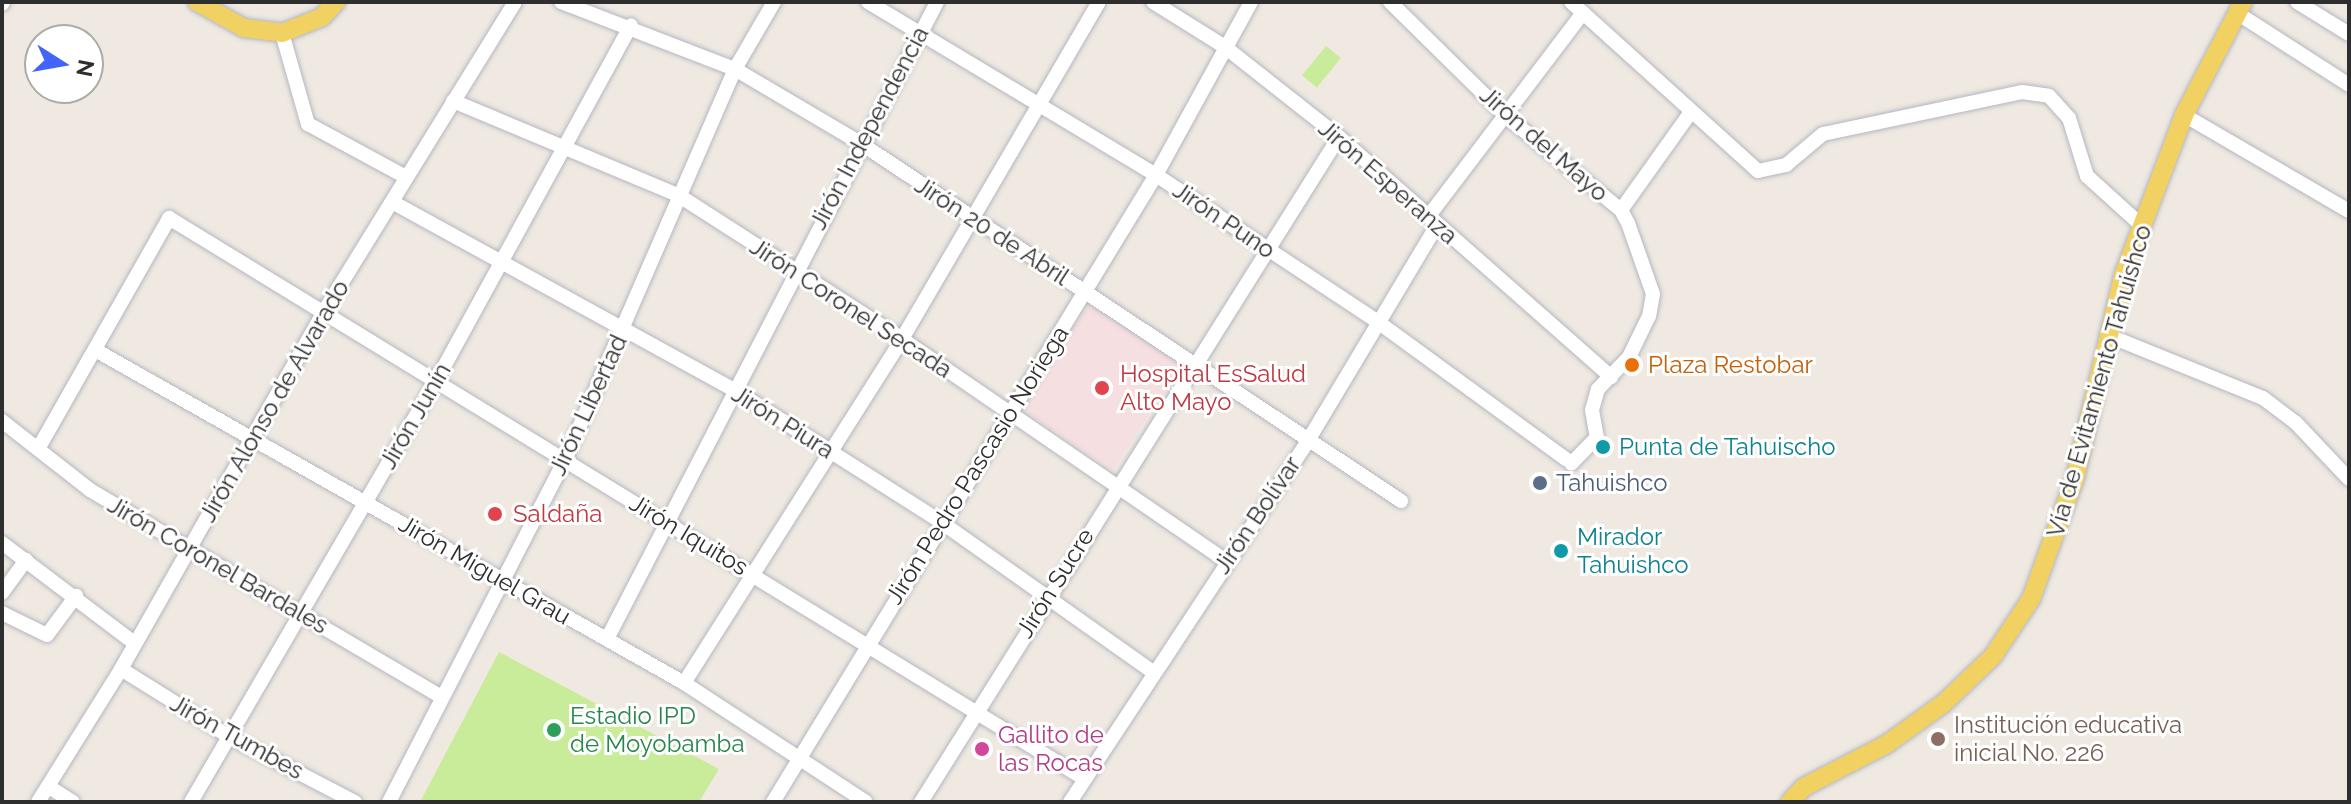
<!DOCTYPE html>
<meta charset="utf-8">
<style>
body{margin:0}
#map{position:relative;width:2351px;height:804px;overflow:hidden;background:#efe9e1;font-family:Raleway,sans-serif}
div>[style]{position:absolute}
.medical>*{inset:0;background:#f5dfe0;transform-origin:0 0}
.pitch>*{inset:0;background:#c9ec9a;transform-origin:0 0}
.roads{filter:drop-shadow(0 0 2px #b4b7c1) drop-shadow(0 0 2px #b4b7c1)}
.minor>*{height:14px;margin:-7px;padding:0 7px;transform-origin:7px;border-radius:7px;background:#fff}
.major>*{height:18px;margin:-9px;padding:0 9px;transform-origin:9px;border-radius:9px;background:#f2d163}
.dots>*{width:22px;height:22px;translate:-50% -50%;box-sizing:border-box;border:4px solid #fff;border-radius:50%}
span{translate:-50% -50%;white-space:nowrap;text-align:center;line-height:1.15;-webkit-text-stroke:6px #fff;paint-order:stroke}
.street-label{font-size:24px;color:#2e2e2e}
.food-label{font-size:24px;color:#c56008}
.left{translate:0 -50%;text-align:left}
.health-label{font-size:24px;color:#be3a42}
.culture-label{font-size:24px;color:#0d838f}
.service-label{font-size:24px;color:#4e5e75}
.leisure-label{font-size:24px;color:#27864d}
.education-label{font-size:24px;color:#785e54}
.hotel-label{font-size:24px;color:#b23c85}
.frame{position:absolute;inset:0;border:4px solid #2e2e2e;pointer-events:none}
.north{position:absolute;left:24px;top:24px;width:80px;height:80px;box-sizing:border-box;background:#fff;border:2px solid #ababab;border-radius:50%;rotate:101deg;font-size:22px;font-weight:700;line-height:32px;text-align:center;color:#2e2e2e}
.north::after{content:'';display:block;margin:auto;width:28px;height:36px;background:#4264fb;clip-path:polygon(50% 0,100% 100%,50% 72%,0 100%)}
</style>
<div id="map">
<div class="medical">
<div style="left:1090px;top:304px;width:111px;height:125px;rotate:34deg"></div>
</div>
<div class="pitch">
<div style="left:1326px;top:46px;width:19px;height:38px;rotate:39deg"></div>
<div style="clip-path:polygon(499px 652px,719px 769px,699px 802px,420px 802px)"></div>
</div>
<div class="roads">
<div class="minor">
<div style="left:561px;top:2px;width:186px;rotate:21.1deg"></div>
<div style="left:735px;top:69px;width:145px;rotate:30.6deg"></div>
<div style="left:860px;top:143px;width:649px;rotate:33.49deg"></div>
<div style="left:868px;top:2px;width:336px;rotate:31deg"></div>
<div style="left:1156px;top:175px;width:266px;rotate:33.5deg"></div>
<div style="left:1378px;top:322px;width:233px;rotate:36.1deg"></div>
<div style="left:1153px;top:2px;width:85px;rotate:32deg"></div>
<div style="left:1225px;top:47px;width:145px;rotate:38.3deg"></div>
<div style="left:1339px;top:137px;width:363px;rotate:41.4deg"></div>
<div style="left:1390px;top:2px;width:163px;rotate:44.5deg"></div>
<div style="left:1506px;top:116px;width:149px;rotate:39.3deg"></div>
<div style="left:1621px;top:210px;width:15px;rotate:62deg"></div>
<div style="left:1628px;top:223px;width:75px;rotate:70.6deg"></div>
<div style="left:1653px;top:294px;width:22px;rotate:100deg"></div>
<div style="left:1649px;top:316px;width:46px;rotate:116deg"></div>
<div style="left:1629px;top:357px;width:45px;rotate:134.1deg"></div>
<div style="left:1598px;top:389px;width:22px;rotate:106deg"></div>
<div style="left:1592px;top:410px;width:27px;rotate:80deg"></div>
<div style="left:1597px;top:437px;width:37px;rotate:134deg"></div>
<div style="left:1571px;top:2px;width:252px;rotate:42.1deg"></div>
<div style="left:1758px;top:171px;width:29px;rotate:-12deg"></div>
<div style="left:1786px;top:165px;width:48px;rotate:-40deg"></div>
<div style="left:1823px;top:134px;width:203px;rotate:-11.9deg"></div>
<div style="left:2022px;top:92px;width:27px;rotate:8deg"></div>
<div style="left:2049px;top:96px;width:30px;rotate:48deg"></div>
<div style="left:2069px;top:118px;width:61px;rotate:72.8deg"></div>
<div style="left:2087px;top:176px;width:73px;rotate:42.2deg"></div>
<div style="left:2297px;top:2px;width:61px;rotate:31.6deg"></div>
<div style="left:2px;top:4px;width:2px;rotate:-63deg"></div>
<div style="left:2237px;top:13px;width:133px;rotate:32.7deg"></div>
<div style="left:282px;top:33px;width:95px;rotate:74.1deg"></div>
<div style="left:308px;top:124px;width:111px;rotate:28.4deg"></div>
<div style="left:453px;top:101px;width:244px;rotate:22.7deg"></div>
<div style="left:678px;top:195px;width:266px;rotate:32.7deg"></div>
<div style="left:902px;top:339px;width:391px;rotate:34.4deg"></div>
<div style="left:2184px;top:115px;width:191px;rotate:30.2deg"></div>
<div style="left:394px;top:203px;width:388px;rotate:28.8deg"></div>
<div style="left:734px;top:390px;width:246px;rotate:32.5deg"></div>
<div style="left:941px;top:522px;width:260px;rotate:35.3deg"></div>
<div style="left:1621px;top:210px;width:120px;rotate:-54.5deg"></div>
<div style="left:1428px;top:217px;width:256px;rotate:-52.8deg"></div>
<div style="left:2107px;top:335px;width:168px;rotate:22deg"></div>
<div style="left:2263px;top:398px;width:41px;rotate:37.1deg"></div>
<div style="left:2296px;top:423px;width:77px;rotate:46.6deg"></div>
<div style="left:97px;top:351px;width:674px;rotate:29.49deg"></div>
<div style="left:684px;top:683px;width:217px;rotate:33.2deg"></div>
<div style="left:2px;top:421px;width:112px;rotate:38.1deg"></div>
<div style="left:90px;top:490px;width:408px;rotate:30.5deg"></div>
<div style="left:38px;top:449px;width:266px;rotate:-60.4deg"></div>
<div style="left:169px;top:218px;width:1074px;rotate:31.49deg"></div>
<div style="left:2px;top:543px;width:166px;rotate:37.1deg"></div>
<div style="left:2px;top:593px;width:41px;rotate:-54deg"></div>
<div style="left:2px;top:613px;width:50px;rotate:26.1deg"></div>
<div style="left:47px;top:635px;width:49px;rotate:-53.4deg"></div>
<div style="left:607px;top:639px;width:717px;rotate:-62.61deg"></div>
<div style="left:121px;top:669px;width:128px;rotate:32deg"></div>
<div style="left:230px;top:737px;width:141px;rotate:27.5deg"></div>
<div style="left:684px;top:683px;width:407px;rotate:-57.6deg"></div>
<div style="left:902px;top:339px;width:390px;rotate:-59.7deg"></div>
<div style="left:49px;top:787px;width:28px;rotate:32deg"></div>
<div style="left:38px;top:802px;width:157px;rotate:-58deg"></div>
<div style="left:121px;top:669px;width:409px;rotate:-60.4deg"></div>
<div style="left:323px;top:313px;width:365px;rotate:-58.3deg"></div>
<div style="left:191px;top:802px;width:483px;rotate:-59.8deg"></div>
<div style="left:434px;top:385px;width:410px;rotate:-61.3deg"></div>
<div style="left:389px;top:802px;width:385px;rotate:-62.8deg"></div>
<div style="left:565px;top:460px;width:426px;rotate:-66.5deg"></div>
<div style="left:735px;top:69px;width:78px;rotate:-59.8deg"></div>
<div style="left:773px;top:802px;width:735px;rotate:-58.58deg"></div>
<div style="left:1156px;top:175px;width:197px;rotate:-61.2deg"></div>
<div style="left:921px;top:802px;width:785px;rotate:-57.85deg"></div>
<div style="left:1070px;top:802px;width:435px;rotate:-56.6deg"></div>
<div style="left:1309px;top:439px;width:249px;rotate:-59.1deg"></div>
</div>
<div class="major">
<div style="left:197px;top:2px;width:54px;rotate:29deg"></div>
<div style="left:244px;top:28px;width:38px;rotate:7deg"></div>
<div style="left:282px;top:33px;width:43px;rotate:-21.8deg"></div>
<div style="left:322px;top:17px;width:21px;rotate:-47deg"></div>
<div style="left:1790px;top:802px;width:21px;rotate:-47deg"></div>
<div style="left:1804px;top:787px;width:93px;rotate:-27.4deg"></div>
<div style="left:1887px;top:744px;width:70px;rotate:-35.7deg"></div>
<div style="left:1944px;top:703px;width:68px;rotate:-43.8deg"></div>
<div style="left:1993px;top:656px;width:69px;rotate:-56.3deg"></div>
<div style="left:2031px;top:599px;width:129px;rotate:-70deg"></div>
<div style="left:2075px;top:478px;width:208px;rotate:-76.6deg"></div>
<div style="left:2123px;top:276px;width:172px;rotate:-69.2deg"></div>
<div style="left:2184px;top:115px;width:127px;rotate:-62.4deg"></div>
</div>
</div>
<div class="dots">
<div style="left:1632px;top:365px;background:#e8710a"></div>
<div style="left:1102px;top:388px;background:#e0444e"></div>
<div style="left:1603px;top:447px;background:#0f9aa8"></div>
<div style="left:1540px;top:483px;background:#5c6f8a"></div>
<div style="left:495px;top:514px;background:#e0444e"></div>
<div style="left:1561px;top:551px;background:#0f9aa8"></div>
<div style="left:554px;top:730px;background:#2e9e5b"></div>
<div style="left:1938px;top:739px;background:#8d6e63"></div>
<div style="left:982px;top:749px;background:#d1479c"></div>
</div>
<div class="street-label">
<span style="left:869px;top:128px;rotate:-62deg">Jirón Independencia</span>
<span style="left:1544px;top:144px;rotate:41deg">Jirón del Mayo</span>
<span style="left:1388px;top:182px;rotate:41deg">Jirón Esperanza</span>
<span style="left:1224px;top:220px;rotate:34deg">Jirón Puno</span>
<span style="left:992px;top:231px;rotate:33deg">Jirón 20 de Abril</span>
<span style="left:851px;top:308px;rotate:33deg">Jirón Coronel Secada</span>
<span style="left:2099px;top:381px;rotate:-74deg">Vía de Evitamiento Tahuishco</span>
<span style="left:274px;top:401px;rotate:-60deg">Jirón Alonso de Alvarado</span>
<span style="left:588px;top:405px;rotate:-65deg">Jirón Libertad</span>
<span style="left:415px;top:416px;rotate:-60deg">Jirón Junín</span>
<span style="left:783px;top:422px;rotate:32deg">Jirón Piura</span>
<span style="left:977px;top:465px;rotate:-58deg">Jirón Pedro Pascasio Noriega</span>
<span style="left:1257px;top:515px;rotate:-56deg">Jirón Bolívar</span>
<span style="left:689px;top:535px;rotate:31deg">Jirón Iquitos</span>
<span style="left:218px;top:565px;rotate:30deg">Jirón Coronel Bardales</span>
<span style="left:485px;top:570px;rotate:30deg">Jirón Miguel Grau</span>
<span style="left:1055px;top:583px;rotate:-58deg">Jirón Sucre</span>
<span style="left:237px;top:737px;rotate:29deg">Jirón Tumbes</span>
</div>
<div class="food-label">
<span class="left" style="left:1648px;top:365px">Plaza Restobar</span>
</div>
<div class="health-label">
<span class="left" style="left:1120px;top:388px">Hospital EsSalud<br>Alto Mayo</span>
<span class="left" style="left:513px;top:514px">Saldaña</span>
</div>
<div class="culture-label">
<span class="left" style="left:1619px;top:447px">Punta de Tahuischo</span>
<span class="left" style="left:1577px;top:551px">Mirador<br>Tahuishco</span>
</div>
<div class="service-label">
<span class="left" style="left:1556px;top:483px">Tahuishco</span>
</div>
<div class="leisure-label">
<span class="left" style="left:570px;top:730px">Estadio IPD<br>de Moyobamba</span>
</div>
<div class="education-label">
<span class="left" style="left:1954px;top:739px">Institución educativa<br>inicial No. 226</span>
</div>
<div class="hotel-label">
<span class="left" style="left:998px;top:749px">Gallito de<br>las Rocas</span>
</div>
<div class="frame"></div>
<div class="north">N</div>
</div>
